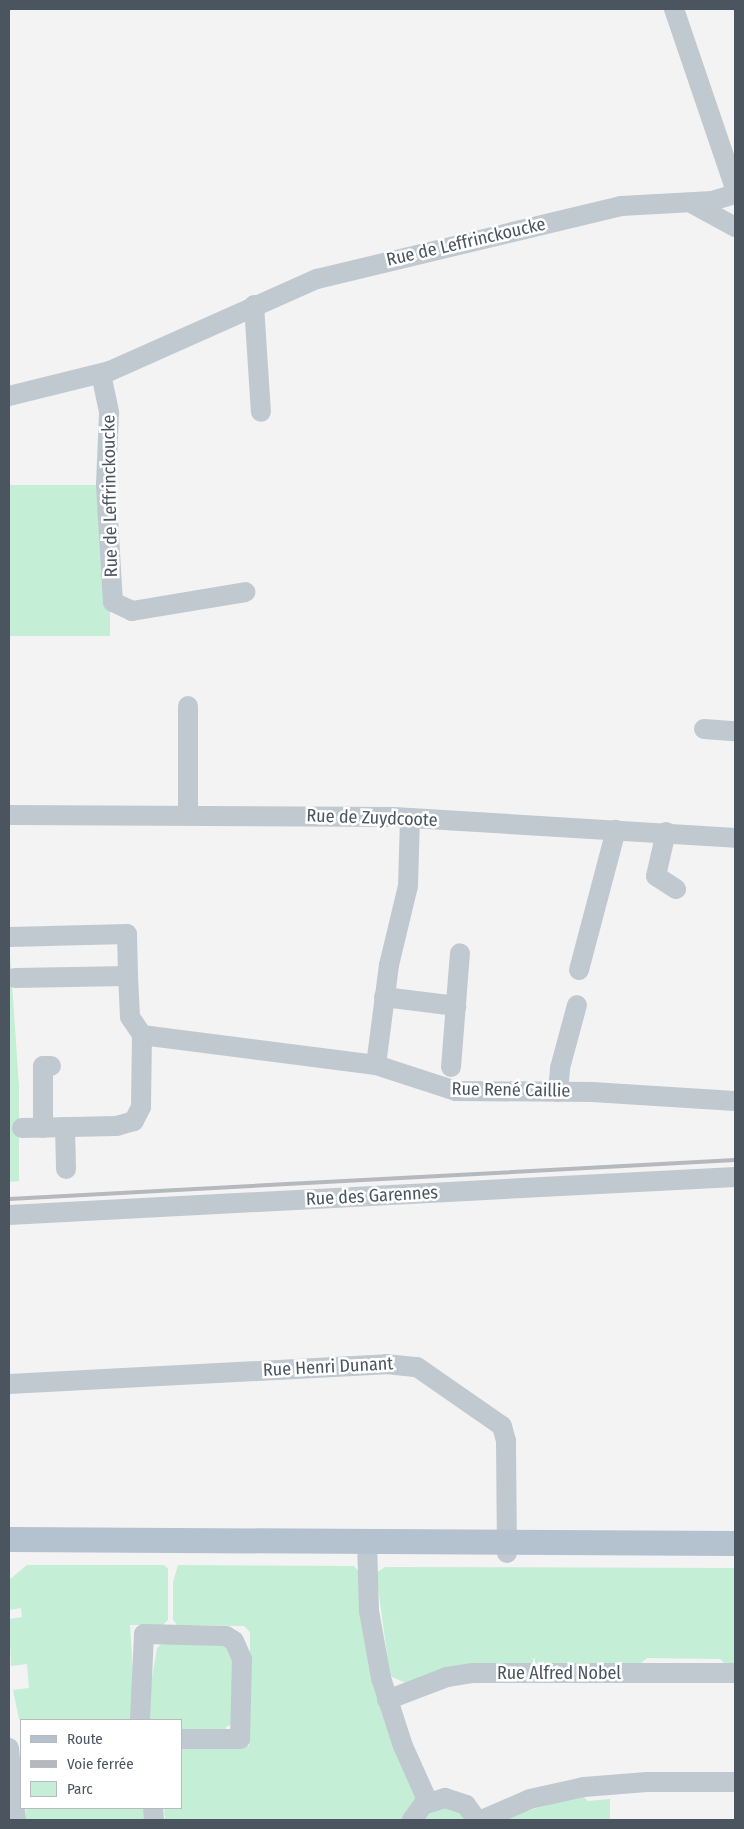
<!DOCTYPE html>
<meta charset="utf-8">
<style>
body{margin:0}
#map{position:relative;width:744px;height:1829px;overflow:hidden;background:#f4f3f3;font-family:"Fira Sans Condensed",sans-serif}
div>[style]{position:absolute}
.green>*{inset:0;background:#c4eed5;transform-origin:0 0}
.minor>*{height:20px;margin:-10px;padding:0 10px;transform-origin:10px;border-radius:10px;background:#c1c9d0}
.major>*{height:25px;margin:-12.5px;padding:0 12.5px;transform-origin:12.5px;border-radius:12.5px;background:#b4c1cf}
.rail>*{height:4px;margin:-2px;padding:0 2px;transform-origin:2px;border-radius:2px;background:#b5b8bc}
span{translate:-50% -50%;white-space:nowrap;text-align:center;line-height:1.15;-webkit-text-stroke:5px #fff;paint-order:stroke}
.street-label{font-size:18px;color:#4b555f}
.frame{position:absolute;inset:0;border:10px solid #4b555f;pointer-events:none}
.legend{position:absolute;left:20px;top:1719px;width:162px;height:90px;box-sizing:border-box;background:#fff;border:1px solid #b7bbbf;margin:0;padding:6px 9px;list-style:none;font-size:15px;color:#4b555f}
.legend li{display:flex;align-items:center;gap:10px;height:25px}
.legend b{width:25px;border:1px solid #b7bbbf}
</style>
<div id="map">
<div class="green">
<div style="left:110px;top:485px;width:151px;height:101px;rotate:90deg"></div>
<div style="clip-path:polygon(9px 939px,19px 1087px,19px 1181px,9px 1182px)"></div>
<div style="clip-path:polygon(27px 1565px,164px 1565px,168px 1569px,168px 1620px,163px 1625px,130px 1625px,136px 1720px,19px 1719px,13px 1690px,29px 1688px,27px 1664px,11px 1666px,9px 1619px,22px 1617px,21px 1608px,9px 1610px,9px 1580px)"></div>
<div style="clip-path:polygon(178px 1565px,354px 1566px,359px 1572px,375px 1691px,395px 1752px,417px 1800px,404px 1820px,165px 1820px,164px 1808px,181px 1808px,181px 1746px,249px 1746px,250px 1632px,244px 1626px,177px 1625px,173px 1620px,173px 1582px)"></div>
<div style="clip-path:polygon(385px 1567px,735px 1568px,735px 1665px,726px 1665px,720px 1659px,647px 1658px,640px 1664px,408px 1684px,390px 1676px,376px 1573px)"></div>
<div style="clip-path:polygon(167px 1639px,220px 1639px,233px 1648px,236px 1722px,226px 1727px,225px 1733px,181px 1732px,181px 1720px,145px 1720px,157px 1648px)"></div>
<div style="clip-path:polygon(582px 1795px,588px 1801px,610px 1799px,610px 1820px,496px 1820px)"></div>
<div style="clip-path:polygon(450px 1805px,470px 1820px,420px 1820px,423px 1816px)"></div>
<div style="left:26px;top:1808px;width:119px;height:12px"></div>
</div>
<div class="minor">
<div style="left:674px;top:9px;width:189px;rotate:71.2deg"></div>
<div style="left:693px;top:204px;width:48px;rotate:28.7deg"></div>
<div style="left:254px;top:305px;width:107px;rotate:86.3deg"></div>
<div style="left:101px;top:374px;width:40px;rotate:78deg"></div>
<div style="left:109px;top:413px;width:72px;rotate:92.4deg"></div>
<div style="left:106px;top:485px;width:117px;rotate:86.6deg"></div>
<div style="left:113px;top:602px;width:21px;rotate:25deg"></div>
<div style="left:132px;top:611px;width:115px;rotate:-9.5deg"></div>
<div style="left:9px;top:396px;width:104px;rotate:-13.9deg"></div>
<div style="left:110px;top:371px;width:227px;rotate:-24deg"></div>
<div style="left:317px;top:279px;width:313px;rotate:-13.5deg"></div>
<div style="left:621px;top:206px;width:91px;rotate:-3.1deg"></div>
<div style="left:712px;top:201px;width:24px;rotate:-17deg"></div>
<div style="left:704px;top:729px;width:31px;rotate:4deg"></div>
<div style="left:9px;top:815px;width:385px;rotate:0.3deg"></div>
<div style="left:394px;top:817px;width:342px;rotate:3.5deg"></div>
<div style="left:188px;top:816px;width:110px;rotate:-90deg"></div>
<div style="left:666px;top:832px;width:45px;rotate:102.8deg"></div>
<div style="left:656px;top:876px;width:24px;rotate:33deg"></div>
<div style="left:9px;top:937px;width:118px;rotate:-1.5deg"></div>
<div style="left:127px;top:934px;width:42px;rotate:88.6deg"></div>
<div style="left:579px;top:970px;width:145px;rotate:-75.2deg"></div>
<div style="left:15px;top:978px;width:113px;rotate:-1deg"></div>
<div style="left:128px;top:976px;width:41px;rotate:87.2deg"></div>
<div style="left:130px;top:1017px;width:22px;rotate:56deg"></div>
<div style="left:142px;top:1035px;width:72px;rotate:90.8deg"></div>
<div style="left:141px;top:1107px;width:16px;rotate:117deg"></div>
<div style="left:134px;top:1121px;width:18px;rotate:164deg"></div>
<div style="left:117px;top:1126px;width:95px;rotate:178.8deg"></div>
<div style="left:384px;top:997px;width:73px;rotate:7.1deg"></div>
<div style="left:142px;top:1035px;width:236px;rotate:7.3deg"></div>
<div style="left:376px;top:1065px;width:84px;rotate:18deg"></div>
<div style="left:456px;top:1091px;width:136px;rotate:0.4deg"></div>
<div style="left:592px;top:1092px;width:143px;rotate:3.6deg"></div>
<div style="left:376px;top:1065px;width:101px;rotate:-82.6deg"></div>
<div style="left:389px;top:965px;width:81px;rotate:-76.5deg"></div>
<div style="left:408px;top:886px;width:68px;rotate:-88.3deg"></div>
<div style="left:451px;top:1067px;width:114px;rotate:-85.5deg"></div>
<div style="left:558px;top:1092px;width:24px;rotate:-85deg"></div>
<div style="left:560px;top:1068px;width:65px;rotate:-74.9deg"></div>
<div style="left:65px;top:1127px;width:42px;rotate:88.6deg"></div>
<div style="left:43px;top:1128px;width:62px;rotate:-90deg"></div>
<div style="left:43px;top:1066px;width:8px"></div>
<div style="left:9px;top:1215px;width:727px;rotate:-3deg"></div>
<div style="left:9px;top:1384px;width:378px;rotate:-3deg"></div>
<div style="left:386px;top:1364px;width:31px;rotate:6deg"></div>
<div style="left:417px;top:1367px;width:103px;rotate:34.8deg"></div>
<div style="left:502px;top:1426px;width:16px;rotate:75deg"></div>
<div style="left:506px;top:1441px;width:112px;rotate:89.5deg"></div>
<div style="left:367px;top:1541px;width:70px;rotate:88.4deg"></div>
<div style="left:369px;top:1611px;width:68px;rotate:79.8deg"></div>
<div style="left:381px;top:1678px;width:71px;rotate:72.1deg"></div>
<div style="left:403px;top:1746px;width:61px;rotate:65.9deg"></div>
<div style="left:387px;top:1700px;width:64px;rotate:-21deg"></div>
<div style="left:447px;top:1677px;width:25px;rotate:-9deg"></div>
<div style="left:472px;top:1673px;width:263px"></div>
<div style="left:140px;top:1720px;width:86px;rotate:-87.3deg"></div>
<div style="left:144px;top:1634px;width:82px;rotate:1.4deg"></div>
<div style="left:226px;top:1636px;width:9px;rotate:32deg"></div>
<div style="left:234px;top:1641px;width:20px;rotate:66deg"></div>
<div style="left:242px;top:1659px;width:80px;rotate:91.4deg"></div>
<div style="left:240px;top:1739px;width:59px;rotate:180deg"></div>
<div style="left:9px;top:1748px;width:72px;rotate:84.4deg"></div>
<div style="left:153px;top:1808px;width:12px;rotate:85deg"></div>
<div style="left:412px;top:1820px;width:19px;rotate:-54deg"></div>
<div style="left:423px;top:1805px;width:23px;rotate:-18deg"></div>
<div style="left:445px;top:1798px;width:22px;rotate:18deg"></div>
<div style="left:466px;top:1805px;width:19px;rotate:54deg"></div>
<div style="left:482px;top:1820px;width:52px;rotate:-23.6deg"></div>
<div style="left:530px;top:1799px;width:55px;rotate:-12.5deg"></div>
<div style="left:584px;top:1787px;width:63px;rotate:-4.5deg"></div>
<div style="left:647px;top:1782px;width:88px"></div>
</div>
<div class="major">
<div style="left:9px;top:1539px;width:726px;rotate:0.32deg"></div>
</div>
<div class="rail">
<div style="left:9px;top:1199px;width:727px;rotate:-3.07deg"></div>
</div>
<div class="street-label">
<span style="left:466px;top:242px;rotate:-13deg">Rue de Leffrinckoucke</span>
<span style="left:110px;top:496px;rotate:-91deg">Rue de Leffrinckoucke</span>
<span style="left:372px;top:818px;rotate:2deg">Rue de Zuydcoote</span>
<span style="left:511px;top:1090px;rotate:1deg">Rue René Caillie</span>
<span style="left:372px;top:1196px;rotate:-3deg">Rue des Garennes</span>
<span style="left:328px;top:1367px;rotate:-3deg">Rue Henri Dunant</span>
<span style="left:559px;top:1673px">Rue Alfred Nobel</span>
</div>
<div class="frame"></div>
<ul class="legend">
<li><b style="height:6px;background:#b4c1cf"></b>Route</li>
<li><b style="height:6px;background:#b5b8bc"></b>Voie ferrée</li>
<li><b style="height:14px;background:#c4eed5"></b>Parc</li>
</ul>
</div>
